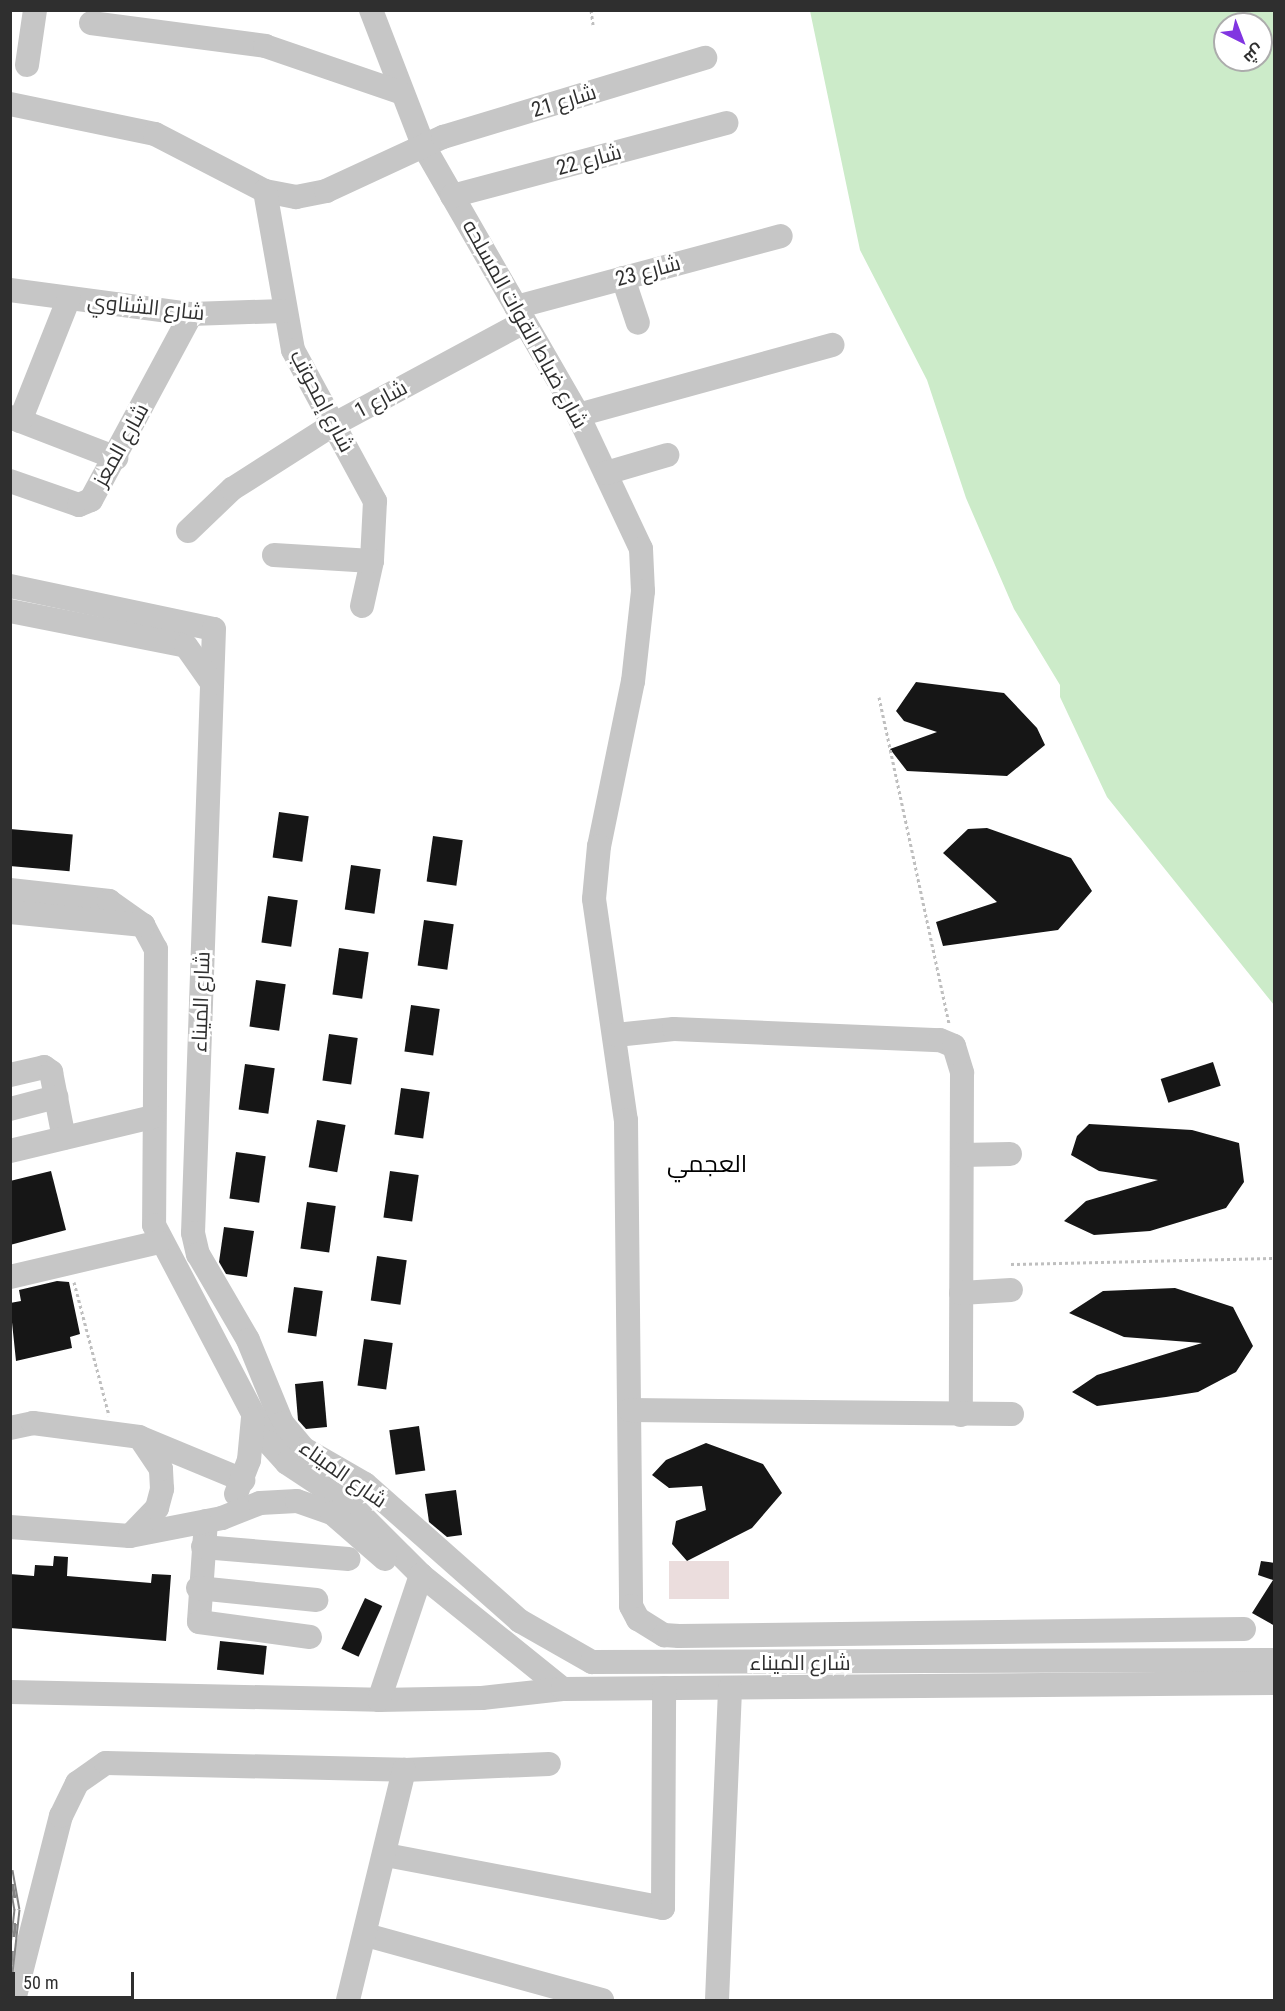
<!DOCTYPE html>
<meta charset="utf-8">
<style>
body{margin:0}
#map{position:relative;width:1285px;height:2011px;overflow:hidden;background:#fff;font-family:"Roboto Condensed",Cairo,sans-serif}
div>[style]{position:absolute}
.green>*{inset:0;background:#ebdddd;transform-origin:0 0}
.water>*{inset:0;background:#ccebc9}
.building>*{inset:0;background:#161616;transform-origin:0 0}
.path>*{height:3px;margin-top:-1.5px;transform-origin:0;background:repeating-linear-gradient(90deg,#bfbfbf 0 3px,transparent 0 6px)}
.minor>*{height:24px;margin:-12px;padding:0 12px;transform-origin:12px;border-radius:12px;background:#c6c6c6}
.rail>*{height:7px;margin-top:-3.5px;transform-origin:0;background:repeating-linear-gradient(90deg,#fff 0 14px,#848484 0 28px);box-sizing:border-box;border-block:2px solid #848484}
span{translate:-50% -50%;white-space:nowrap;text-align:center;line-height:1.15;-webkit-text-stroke:6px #fff;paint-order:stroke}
.street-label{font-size:21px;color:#2f2f2f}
.quarter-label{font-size:24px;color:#000}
.frame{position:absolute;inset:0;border:12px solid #2f2f2f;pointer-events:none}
.north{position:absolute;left:1213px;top:12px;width:60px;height:60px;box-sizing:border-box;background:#fff;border:2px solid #acacac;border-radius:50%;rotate:138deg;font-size:16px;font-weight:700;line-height:24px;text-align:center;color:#2f2f2f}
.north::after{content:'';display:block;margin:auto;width:21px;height:27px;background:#8135e1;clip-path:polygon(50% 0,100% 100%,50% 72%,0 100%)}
.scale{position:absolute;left:12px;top:1972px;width:122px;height:27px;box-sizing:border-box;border:3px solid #2f2f2f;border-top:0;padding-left:8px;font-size:18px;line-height:21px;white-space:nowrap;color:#2f2f2f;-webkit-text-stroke:4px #fff;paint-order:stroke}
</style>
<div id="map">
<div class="green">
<div style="left:669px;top:1561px;width:60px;height:38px"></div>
</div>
<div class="water">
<div style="clip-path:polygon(evenodd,810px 11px,1274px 11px,1274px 1005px,1107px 797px,1060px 697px,1060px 685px,1014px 609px,966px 498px,927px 380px,860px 250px,810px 11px,1225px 24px,1261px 24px,1261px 60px,1225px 60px,1225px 24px)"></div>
</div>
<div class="building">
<div style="clip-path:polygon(916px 682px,1004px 693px,1037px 728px,1045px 745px,1007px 776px,907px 771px,890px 749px,937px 732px,904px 721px,896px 711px)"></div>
<div style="left:279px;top:812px;width:30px;height:46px;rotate:8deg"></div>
<div style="clip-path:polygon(987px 828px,1071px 858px,1092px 891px,1058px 930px,943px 946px,936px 922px,997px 902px,943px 853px,968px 829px)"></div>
<div style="left:10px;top:829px;width:63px;height:37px;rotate:5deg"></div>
<div style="left:433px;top:836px;width:30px;height:46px;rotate:8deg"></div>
<div style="left:351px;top:865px;width:30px;height:45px;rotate:8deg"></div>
<div style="left:268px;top:896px;width:30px;height:47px;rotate:8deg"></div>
<div style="left:424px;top:920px;width:30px;height:46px;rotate:8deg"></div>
<div style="left:339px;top:948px;width:30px;height:47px;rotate:8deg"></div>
<div style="left:256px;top:980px;width:30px;height:47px;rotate:8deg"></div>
<div style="left:411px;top:1005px;width:29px;height:47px;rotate:8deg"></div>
<div style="left:329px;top:1034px;width:29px;height:47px;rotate:8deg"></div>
<div style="left:1213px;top:1062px;width:25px;height:55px;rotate:72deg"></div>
<div style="left:245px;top:1064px;width:30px;height:46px;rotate:8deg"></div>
<div style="left:401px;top:1088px;width:29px;height:47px;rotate:8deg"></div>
<div style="left:317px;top:1120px;width:29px;height:48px;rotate:10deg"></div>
<div style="clip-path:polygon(1089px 1124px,1192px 1130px,1239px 1143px,1244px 1182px,1226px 1208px,1150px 1231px,1094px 1235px,1064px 1221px,1086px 1201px,1158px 1180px,1099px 1171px,1071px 1155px,1077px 1136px)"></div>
<div style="left:236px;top:1152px;width:30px;height:47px;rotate:8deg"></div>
<div style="clip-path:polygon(51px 1171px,66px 1230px,10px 1245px,10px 1181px)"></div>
<div style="left:390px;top:1171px;width:29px;height:47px;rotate:8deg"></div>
<div style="left:307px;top:1202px;width:29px;height:47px;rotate:8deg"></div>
<div style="clip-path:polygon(224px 1227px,254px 1231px,247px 1277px,226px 1274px,219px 1262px)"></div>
<div style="left:377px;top:1256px;width:30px;height:45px;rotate:8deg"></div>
<div style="clip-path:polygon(57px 1281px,69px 1282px,80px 1334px,70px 1337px,72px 1348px,16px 1361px,10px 1303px,21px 1301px,19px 1290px)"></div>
<div style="left:294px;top:1287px;width:29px;height:46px;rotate:8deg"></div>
<div style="clip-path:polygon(1175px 1288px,1233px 1307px,1253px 1346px,1236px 1372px,1198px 1392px,1166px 1397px,1097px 1406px,1072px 1392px,1097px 1375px,1202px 1343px,1124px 1337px,1069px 1313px,1103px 1291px)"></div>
<div style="left:364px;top:1339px;width:29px;height:47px;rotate:8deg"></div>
<div style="clip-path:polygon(323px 1381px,327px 1427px,306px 1429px,298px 1420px,295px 1384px)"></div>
<div style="left:419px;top:1426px;width:45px;height:30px;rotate:82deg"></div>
<div style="clip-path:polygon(706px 1443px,763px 1464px,782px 1493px,752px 1528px,687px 1561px,672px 1544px,676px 1521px,706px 1510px,702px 1486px,669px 1488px,652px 1475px,666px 1460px)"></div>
<div style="clip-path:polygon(456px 1490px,462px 1535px,447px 1537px,429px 1522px,425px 1494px)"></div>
<div style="clip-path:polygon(54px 1556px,68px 1557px,67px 1576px,151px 1583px,152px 1574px,171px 1575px,166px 1641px,10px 1628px,10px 1574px,34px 1576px,35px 1565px,53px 1566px)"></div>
<div style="clip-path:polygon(1261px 1561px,1275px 1563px,1275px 1626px,1252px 1613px,1273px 1580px,1258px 1575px)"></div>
<div style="left:365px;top:1598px;width:19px;height:56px;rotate:25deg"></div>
<div style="left:220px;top:1641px;width:47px;height:29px;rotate:6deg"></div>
</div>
<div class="path">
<div style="left:591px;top:10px;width:15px;rotate:82deg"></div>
<div style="left:879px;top:697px;width:334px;rotate:77.9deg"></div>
<div style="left:1011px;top:1264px;width:263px;rotate:-1.3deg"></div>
<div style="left:74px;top:1282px;width:138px;rotate:75.3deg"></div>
</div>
<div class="minor">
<div style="left:371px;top:10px;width:145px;rotate:68.9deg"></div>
<div style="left:423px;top:145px;width:311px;rotate:60.1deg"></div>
<div style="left:578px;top:415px;width:148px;rotate:64.8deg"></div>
<div style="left:641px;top:549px;width:42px;rotate:87.3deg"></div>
<div style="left:643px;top:591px;width:91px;rotate:96.3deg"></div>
<div style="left:633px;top:681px;width:168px;rotate:101.6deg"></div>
<div style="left:599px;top:846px;width:53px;rotate:95.4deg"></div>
<div style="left:594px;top:899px;width:223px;rotate:81.8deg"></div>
<div style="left:626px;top:1120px;width:486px;rotate:89.4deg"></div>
<div style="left:631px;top:1606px;width:15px;rotate:62deg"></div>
<div style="left:638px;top:1619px;width:31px;rotate:32deg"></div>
<div style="left:664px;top:1635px;width:15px;rotate:4deg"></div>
<div style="left:679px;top:1636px;width:565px;rotate:-0.71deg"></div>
<div style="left:91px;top:23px;width:176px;rotate:7.5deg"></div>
<div style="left:265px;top:46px;width:142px;rotate:18.9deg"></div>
<div style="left:27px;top:65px;width:56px;rotate:-81.7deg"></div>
<div style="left:10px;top:104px;width:148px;rotate:11.7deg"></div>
<div style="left:155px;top:134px;width:124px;rotate:27.4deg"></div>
<div style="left:265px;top:191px;width:32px;rotate:11deg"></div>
<div style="left:296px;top:197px;width:31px;rotate:-11deg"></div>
<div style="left:326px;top:191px;width:129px;rotate:-24.8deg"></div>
<div style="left:443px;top:137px;width:274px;rotate:-16.8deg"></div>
<div style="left:265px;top:191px;width:161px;rotate:80deg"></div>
<div style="left:293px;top:350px;width:172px;rotate:61.5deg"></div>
<div style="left:375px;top:501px;width:60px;rotate:92.9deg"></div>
<div style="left:372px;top:561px;width:46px;rotate:102.5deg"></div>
<div style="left:452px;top:196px;width:284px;rotate:-14.9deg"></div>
<div style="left:623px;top:278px;width:47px;rotate:71.6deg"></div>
<div style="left:10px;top:290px;width:183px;rotate:7.6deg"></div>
<div style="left:191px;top:314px;width:92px;rotate:-1.9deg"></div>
<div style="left:516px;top:307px;width:274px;rotate:-15deg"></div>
<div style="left:578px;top:415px;width:264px;rotate:-15.4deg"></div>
<div style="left:10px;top:417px;width:114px;rotate:21.1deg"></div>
<div style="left:20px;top:421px;width:132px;rotate:-68.3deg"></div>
<div style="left:606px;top:473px;width:64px;rotate:-16.4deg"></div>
<div style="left:10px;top:481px;width:73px;rotate:19.2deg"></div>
<div style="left:79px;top:505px;width:13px;rotate:-23deg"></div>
<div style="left:91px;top:500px;width:211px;rotate:-61.7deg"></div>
<div style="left:188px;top:531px;width:61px;rotate:-43.7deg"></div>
<div style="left:232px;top:489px;width:117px;rotate:-32.5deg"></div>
<div style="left:331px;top:426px;width:219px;rotate:-28.3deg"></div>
<div style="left:274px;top:555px;width:98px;rotate:3.5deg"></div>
<div style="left:10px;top:586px;width:208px;rotate:11.9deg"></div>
<div style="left:214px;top:629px;width:604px;rotate:91.99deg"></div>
<div style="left:193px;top:1233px;width:22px;rotate:77deg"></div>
<div style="left:198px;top:1254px;width:99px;rotate:59.8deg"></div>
<div style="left:248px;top:1340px;width:90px;rotate:67.7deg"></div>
<div style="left:282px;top:1423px;width:34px;rotate:50deg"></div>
<div style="left:304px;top:1449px;width:70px;rotate:29.8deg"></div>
<div style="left:365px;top:1484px;width:207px;rotate:41.5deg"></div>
<div style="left:520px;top:1621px;width:83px;rotate:29.7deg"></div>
<div style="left:592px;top:1662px;width:682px;rotate:-0.17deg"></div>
<div style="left:10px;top:611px;width:179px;rotate:11.2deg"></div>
<div style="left:186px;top:646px;width:45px;rotate:54.9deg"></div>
<div style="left:10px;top:890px;width:100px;rotate:6.3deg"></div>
<div style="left:109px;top:901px;width:42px;rotate:35.2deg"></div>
<div style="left:143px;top:925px;width:27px;rotate:62deg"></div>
<div style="left:156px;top:949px;width:276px;rotate:90.4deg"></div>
<div style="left:154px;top:1225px;width:245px;rotate:62.3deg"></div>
<div style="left:268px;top:1442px;width:28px;rotate:48deg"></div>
<div style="left:287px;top:1463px;width:78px;rotate:33.5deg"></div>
<div style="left:352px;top:1506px;width:98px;rotate:45deg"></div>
<div style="left:421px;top:1575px;width:182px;rotate:38.8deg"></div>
<div style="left:10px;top:912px;width:134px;rotate:5.6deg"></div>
<div style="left:616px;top:1035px;width:58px;rotate:-5.9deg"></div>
<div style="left:674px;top:1029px;width:266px;rotate:2.4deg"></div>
<div style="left:940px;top:1040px;width:15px;rotate:23deg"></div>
<div style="left:954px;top:1046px;width:28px;rotate:73deg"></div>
<div style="left:962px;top:1073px;width:342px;rotate:90.2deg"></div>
<div style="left:10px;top:1075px;width:35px;rotate:-13deg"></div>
<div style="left:44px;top:1067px;width:9px;rotate:36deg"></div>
<div style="left:51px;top:1072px;width:67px;rotate:78.9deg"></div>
<div style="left:10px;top:1109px;width:48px;rotate:-14.6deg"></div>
<div style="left:10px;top:1151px;width:147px;rotate:-13.4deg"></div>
<div style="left:962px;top:1155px;width:48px;rotate:-1.2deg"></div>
<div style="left:10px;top:1277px;width:153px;rotate:-13.2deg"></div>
<div style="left:961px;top:1293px;width:50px;rotate:-3.4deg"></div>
<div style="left:630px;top:1410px;width:382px;rotate:0.6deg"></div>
<div style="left:10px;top:1428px;width:24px;rotate:-12deg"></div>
<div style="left:33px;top:1423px;width:107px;rotate:7.5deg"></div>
<div style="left:139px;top:1437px;width:113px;rotate:22.5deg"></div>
<div style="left:236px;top:1494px;width:36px;rotate:-69deg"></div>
<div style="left:249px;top:1460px;width:42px;rotate:-84.6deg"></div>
<div style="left:206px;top:1521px;width:101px;rotate:94deg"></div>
<div style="left:199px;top:1622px;width:112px;rotate:7.7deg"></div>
<div style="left:10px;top:1527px;width:120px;rotate:4.3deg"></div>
<div style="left:130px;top:1536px;width:94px;rotate:-11.1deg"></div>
<div style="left:222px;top:1518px;width:41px;rotate:-21.5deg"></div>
<div style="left:260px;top:1503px;width:37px;rotate:-3deg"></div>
<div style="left:297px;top:1501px;width:37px;rotate:19deg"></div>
<div style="left:332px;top:1513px;width:70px;rotate:41deg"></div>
<div style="left:130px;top:1536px;width:39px;rotate:-46deg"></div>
<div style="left:157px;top:1508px;width:20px;rotate:-75deg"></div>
<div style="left:162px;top:1489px;width:20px;rotate:-93deg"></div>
<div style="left:161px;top:1469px;width:37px;rotate:-124deg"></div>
<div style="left:203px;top:1547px;width:146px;rotate:4.7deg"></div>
<div style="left:198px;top:1588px;width:119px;rotate:5.8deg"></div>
<div style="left:10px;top:1692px;width:369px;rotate:1.2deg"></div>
<div style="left:379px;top:1700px;width:103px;rotate:-1.1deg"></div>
<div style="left:482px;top:1698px;width:81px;rotate:-6.3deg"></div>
<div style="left:563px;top:1689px;width:711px;rotate:-0.48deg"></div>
<div style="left:379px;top:1700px;width:132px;rotate:-71.4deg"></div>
<div style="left:386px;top:1855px;width:282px;rotate:10.8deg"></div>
<div style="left:663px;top:1908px;width:220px;rotate:-89.7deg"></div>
<div style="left:366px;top:1935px;width:245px;rotate:15.4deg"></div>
<div style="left:14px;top:2000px;width:190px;rotate:-75.7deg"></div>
<div style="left:61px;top:1816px;width:37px;rotate:-64deg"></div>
<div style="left:77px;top:1783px;width:35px;rotate:-35deg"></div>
<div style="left:106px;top:1763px;width:298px;rotate:1.3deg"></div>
<div style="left:404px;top:1770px;width:145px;rotate:-2.4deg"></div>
<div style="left:348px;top:2000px;width:237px;rotate:-76.3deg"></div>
<div style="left:717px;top:2000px;width:312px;rotate:-87.6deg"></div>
</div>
<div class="rail">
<div style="left:10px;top:1870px;width:40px;rotate:80deg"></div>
<div style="left:17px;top:1909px;width:63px;rotate:96.3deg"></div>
</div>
<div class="street-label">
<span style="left:564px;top:101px;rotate:-17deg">شارع 21</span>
<span style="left:589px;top:160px;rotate:-15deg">شارع 22</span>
<span style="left:648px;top:271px;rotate:-15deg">شارع 23</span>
<span style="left:146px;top:307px;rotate:6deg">شارع الشناوي</span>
<span style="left:525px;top:324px;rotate:61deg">شارع ضباط القوات المسلحه</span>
<span style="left:381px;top:399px;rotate:-28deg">شارع 1</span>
<span style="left:322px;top:401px;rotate:62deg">شارع إمحوتب</span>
<span style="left:121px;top:445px;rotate:-61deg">شارع المعز</span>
<span style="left:201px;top:1002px;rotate:-88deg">شارع الميناء</span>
<span style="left:343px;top:1474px;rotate:35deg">شارع الميناء</span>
<span style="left:800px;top:1663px">شارع الميناء</span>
</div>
<div class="quarter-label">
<span style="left:707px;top:1165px">العجمي</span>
</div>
<div class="frame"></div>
<div class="north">ش</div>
<div class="scale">50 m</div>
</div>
